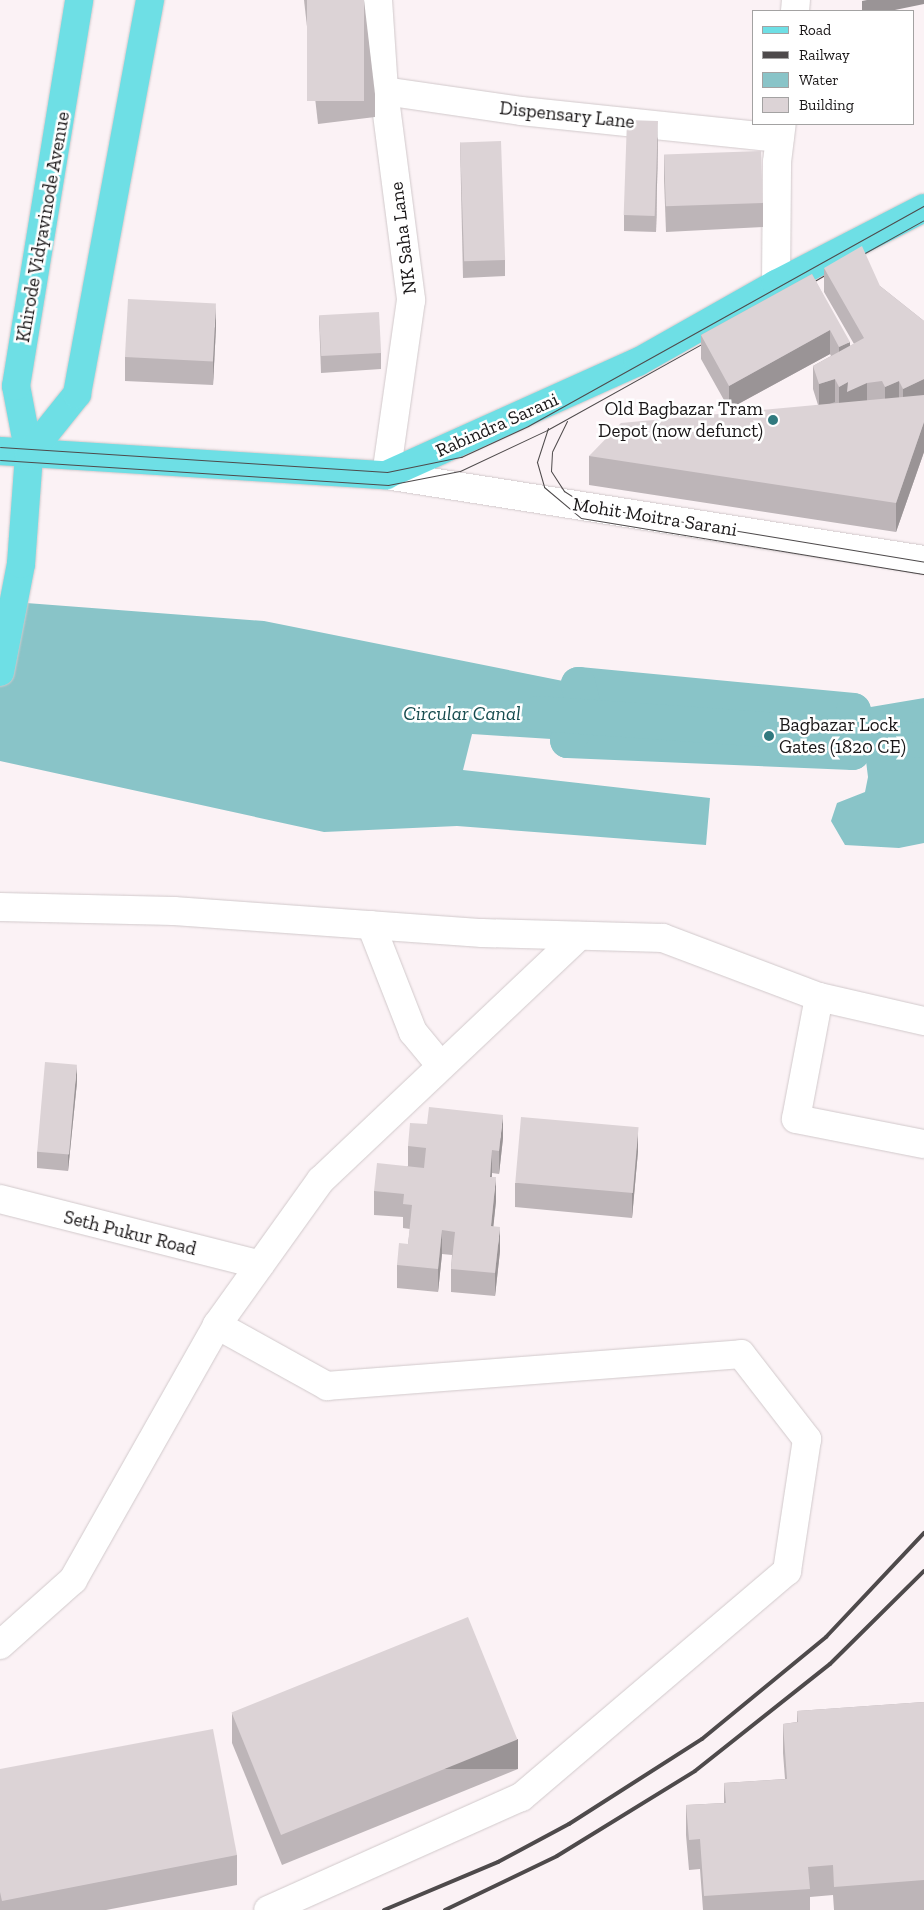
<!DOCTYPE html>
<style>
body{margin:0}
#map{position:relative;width:924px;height:1910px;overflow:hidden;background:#fbf2f5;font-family:"Zilla Slab",serif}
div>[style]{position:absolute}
.water>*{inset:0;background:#89c4c8}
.canal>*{height:35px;margin:-17.5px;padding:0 17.5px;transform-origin:17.5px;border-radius:17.5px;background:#89c4c8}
.roads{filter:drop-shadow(0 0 1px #d1c9cb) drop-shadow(0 0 1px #d1c9cb)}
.minor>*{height:28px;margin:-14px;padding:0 14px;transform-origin:14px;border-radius:14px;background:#fff}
.major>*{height:28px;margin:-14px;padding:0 14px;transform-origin:14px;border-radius:14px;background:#6edfe5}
.tram>*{height:1px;margin:-0.5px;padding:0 0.5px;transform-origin:0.5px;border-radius:0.5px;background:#4e4a4b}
.rail>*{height:4px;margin:-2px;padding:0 2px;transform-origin:2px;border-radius:2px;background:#4e4a4b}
.wall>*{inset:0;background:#bdb5b8}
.shaded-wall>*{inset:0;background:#9a9496;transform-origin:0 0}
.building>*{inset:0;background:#dcd3d6;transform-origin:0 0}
.dots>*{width:14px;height:14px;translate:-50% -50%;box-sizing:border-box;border:2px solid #fff;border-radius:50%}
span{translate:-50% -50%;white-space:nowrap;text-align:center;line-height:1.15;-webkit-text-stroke:5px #fff;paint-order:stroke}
.street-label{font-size:19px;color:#191617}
.poi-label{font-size:19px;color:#191617}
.right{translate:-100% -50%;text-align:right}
.left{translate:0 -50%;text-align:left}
.water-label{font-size:20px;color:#174c4f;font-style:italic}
.legend{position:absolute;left:752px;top:10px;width:162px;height:115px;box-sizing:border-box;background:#fff;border:1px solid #a3a2a2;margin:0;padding:6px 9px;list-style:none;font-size:15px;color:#191617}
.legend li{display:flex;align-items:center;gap:10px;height:25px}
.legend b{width:25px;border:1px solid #a3a2a2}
</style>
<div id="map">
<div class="water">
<div style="clip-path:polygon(0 601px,264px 621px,578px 684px,585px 713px,567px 740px,472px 734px,463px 770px,710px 798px,706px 845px,457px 826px,324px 832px,0 761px)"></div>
<div style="clip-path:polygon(924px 698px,924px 843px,899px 848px,845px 845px,831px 821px,837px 803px,865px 792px,868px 777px,866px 761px,852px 752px,853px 710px)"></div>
</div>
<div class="canal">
<div style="left:578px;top:684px;width:276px;rotate:5.4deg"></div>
<div style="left:853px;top:710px;width:42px;rotate:91.4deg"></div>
<div style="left:852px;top:752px;width:285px;rotate:-177.6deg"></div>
<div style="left:567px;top:740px;width:32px;rotate:-56deg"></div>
<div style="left:585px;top:713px;width:30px;rotate:-104deg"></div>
<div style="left:537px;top:713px;width:388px;rotate:4deg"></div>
</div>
<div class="roads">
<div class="minor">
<div style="left:378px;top:0;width:91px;rotate:86.2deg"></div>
<div style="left:384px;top:91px;width:211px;rotate:82.6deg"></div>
<div style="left:411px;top:300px;width:177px;rotate:98.1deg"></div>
<div style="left:386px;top:475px;width:545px;rotate:8.98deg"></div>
<div style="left:795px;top:11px;width:11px;rotate:-85deg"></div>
<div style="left:384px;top:91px;width:138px;rotate:8.3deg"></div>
<div style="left:521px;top:111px;width:260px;rotate:6deg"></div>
<div style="left:776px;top:284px;width:122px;rotate:-89.5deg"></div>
<div style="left:777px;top:162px;width:38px;rotate:-83deg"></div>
<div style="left:0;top:907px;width:174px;rotate:1.3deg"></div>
<div style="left:174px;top:911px;width:309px;rotate:4.1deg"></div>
<div style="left:482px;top:933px;width:181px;rotate:1.6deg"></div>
<div style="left:663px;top:938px;width:167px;rotate:20.7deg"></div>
<div style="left:819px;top:997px;width:124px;rotate:100.7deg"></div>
<div style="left:796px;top:1119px;width:130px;rotate:11.1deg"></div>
<div style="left:371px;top:925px;width:115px;rotate:68.6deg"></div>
<div style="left:413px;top:1032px;width:44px;rotate:50.5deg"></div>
<div style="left:819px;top:997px;width:108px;rotate:12.9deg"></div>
<div style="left:0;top:1199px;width:268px;rotate:14.2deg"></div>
<div style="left:217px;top:1325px;width:126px;rotate:29deg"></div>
<div style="left:327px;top:1386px;width:415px;rotate:-4.4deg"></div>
<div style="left:741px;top:1354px;width:108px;rotate:52.2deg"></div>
<div style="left:807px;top:1439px;width:134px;rotate:98.6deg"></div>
<div style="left:787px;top:1571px;width:349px;rotate:139.6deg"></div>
<div style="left:521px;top:1797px;width:277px;rotate:155.9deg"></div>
<div style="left:0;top:1645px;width:98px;rotate:-41.7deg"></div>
<div style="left:73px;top:1580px;width:293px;rotate:-60.5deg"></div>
<div style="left:217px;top:1325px;width:178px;rotate:-54.4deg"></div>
<div style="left:321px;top:1180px;width:355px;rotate:-43.4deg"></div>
</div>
<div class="major">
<div style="left:0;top:451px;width:387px;rotate:3.6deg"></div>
<div style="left:386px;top:475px;width:276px;rotate:-24.2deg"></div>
<div style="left:638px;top:362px;width:159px;rotate:-29.5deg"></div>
<div style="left:776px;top:284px;width:166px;rotate:-27.2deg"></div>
<div style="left:29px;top:454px;width:69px;rotate:-100.8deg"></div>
<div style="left:16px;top:386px;width:391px;rotate:-80.7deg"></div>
<div style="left:0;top:672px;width:110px;rotate:-79deg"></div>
<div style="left:21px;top:564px;width:110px;rotate:-85.8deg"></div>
<div style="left:29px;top:454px;width:77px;rotate:-51.3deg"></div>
<div style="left:77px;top:394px;width:401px;rotate:-79.5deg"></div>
</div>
</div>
<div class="tram">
<div style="left:854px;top:259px;width:80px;rotate:-29.1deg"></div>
<div style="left:804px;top:287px;width:38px;rotate:-30deg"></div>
<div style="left:567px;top:421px;width:34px;rotate:116deg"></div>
<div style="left:552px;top:452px;width:19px;rotate:93deg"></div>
<div style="left:551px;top:471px;width:24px;rotate:57deg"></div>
<div style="left:564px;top:491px;width:27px;rotate:33deg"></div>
<div style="left:587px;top:506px;width:342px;rotate:9.4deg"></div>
<div style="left:548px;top:428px;width:36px;rotate:108deg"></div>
<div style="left:537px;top:462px;width:26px;rotate:74deg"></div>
<div style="left:544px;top:487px;width:48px;rotate:40deg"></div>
<div style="left:581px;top:518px;width:348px;rotate:9.3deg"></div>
<div style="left:0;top:447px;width:388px;rotate:3.7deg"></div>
<div style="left:387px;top:472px;width:76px;rotate:-11.5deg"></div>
<div style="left:461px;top:457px;width:74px;rotate:-24.8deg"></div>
<div style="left:528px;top:426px;width:453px;rotate:-29.1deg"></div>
<div style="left:0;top:460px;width:389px;rotate:3.7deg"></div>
<div style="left:388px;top:485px;width:73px;rotate:-11deg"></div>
<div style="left:460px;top:471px;width:96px;rotate:-25.2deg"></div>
<div style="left:547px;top:430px;width:189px;rotate:-29.1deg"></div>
</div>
<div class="rail">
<div style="left:384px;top:1910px;width:124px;rotate:-22.8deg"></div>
<div style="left:498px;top:1862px;width:81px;rotate:-28.2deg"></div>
<div style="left:569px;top:1824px;width:158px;rotate:-32.6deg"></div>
<div style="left:702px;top:1739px;width:161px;rotate:-39.4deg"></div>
<div style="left:826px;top:1637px;width:143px;rotate:-46.7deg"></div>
<div style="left:445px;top:1910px;width:124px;rotate:-25.7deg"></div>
<div style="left:557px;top:1856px;width:162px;rotate:-31.6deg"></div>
<div style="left:695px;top:1771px;width:172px;rotate:-38.4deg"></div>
<div style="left:830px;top:1664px;width:132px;rotate:-44.7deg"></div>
</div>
<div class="wall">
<div style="clip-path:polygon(304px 0,364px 0,375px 94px,375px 117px,318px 124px)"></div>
<div style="clip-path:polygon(658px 137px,656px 232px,624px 231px,624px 215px)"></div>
<div style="clip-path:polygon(460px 142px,505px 260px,505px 276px,463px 278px)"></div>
<div style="clip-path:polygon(664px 155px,763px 203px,763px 227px,666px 232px,664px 179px)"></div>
<div style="clip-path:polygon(824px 268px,880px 286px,924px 321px,924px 452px,896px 532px,589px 485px,589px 456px,818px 405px,813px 389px,813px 366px,831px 356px,830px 354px,729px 409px,701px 359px,701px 335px,812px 274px,850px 346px,854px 344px,824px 292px)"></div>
<div style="clip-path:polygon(319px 316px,381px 353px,381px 369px,321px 373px)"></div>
<div style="clip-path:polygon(216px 327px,213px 385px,125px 381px,125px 357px)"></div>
<div style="clip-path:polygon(77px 1082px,68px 1171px,37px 1168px,37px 1152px)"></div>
<div style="clip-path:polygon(503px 1138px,499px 1174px,492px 1173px,492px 1177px,496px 1201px,493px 1226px,500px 1251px,495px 1296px,451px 1292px,451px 1269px,452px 1255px,442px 1254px,438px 1292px,397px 1288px,397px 1265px,408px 1244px,410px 1229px,403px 1228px,403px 1217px,374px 1215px,374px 1191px,408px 1166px,408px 1146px)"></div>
<div style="clip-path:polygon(638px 1151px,632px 1218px,515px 1207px,515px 1183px)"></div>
<div style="clip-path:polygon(924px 1702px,924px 1910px,834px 1910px,833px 1895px,810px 1897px,810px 1910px,703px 1910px,700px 1869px,689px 1870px,686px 1835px,686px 1805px,724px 1803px,724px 1783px,785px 1779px,783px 1753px,783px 1724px,797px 1722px,797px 1711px)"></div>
<div style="clip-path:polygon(232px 1714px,518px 1769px,282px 1865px,232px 1743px)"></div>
<div style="clip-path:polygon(0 1769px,237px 1855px,237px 1885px,106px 1910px,0 1910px)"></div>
</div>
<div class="shaded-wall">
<div style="clip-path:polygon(867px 0,924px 0,924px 4px,890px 11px,862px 11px,862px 1px)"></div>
<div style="clip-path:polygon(658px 121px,658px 137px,656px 232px,656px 216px)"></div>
<div style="clip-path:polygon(216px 303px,216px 327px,213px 385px,213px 362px)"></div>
<div style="clip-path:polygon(830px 330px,830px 354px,729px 409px,729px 386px)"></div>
<div style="clip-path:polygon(850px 342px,850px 366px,839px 371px,839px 347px)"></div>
<div style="clip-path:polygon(835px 379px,835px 402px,819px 408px,819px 384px)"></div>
<div style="clip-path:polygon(924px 379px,924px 402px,903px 413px,903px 389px)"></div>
<div style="clip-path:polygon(899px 381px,899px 404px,885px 411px,885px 387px)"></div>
<div style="clip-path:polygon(848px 382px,867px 383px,867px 406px,839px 411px,839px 387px)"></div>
<div style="clip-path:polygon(924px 422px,924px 452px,896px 532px,896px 503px)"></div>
<div style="clip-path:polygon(77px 1065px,77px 1082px,68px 1171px,68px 1154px)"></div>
<div style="clip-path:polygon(503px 1115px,503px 1138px,499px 1174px,499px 1151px)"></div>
<div style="clip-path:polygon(638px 1128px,638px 1151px,632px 1218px,632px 1194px)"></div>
<div style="clip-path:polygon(492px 1150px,492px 1173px,490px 1200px,490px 1177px)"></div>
<div style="clip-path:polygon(496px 1177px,496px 1201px,491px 1250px,491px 1226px)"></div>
<div style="clip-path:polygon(500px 1227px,500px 1251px,495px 1296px,495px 1273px)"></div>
<div style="clip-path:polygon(442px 1230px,442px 1254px,438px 1292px,438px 1269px)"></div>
<div style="left:518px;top:1739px;width:30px;height:255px;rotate:90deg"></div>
</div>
<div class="building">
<div style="left:307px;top:0;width:57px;height:101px"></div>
<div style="left:627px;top:120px;width:31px;height:95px;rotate:2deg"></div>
<div style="left:501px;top:141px;width:119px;height:41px;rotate:88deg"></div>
<div style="left:761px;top:151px;width:52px;height:97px;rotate:88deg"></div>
<div style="clip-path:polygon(862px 246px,880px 286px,924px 321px,924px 379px,903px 389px,899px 381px,885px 387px,882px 381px,867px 383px,847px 392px,848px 382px,839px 387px,835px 379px,819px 384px,813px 366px,864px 338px,824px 268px)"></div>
<div style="clip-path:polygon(812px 274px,850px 342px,839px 347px,830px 330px,729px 386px,701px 335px)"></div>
<div style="left:128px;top:299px;width:88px;height:58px;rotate:3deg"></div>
<div style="left:379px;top:312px;width:41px;height:60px;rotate:87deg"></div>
<div style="clip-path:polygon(924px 395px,924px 422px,896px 503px,589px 456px,621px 423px)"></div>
<div style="left:45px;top:1062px;width:32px;height:90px;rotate:5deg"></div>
<div style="clip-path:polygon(429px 1107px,503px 1115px,499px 1151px,492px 1150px,490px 1177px,496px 1177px,491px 1226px,500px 1227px,495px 1273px,451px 1269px,455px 1232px,442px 1230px,438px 1269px,397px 1265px,399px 1243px,408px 1244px,412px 1205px,403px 1204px,404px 1194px,374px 1191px,377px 1163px,424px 1168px,426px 1148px,408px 1146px,410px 1123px,427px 1124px)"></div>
<div style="left:521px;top:1117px;width:118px;height:66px;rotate:5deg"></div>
<div style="left:468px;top:1617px;width:132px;height:255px;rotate:68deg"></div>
<div style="clip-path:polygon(924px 1702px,924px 1880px,834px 1887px,833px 1865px,808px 1867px,810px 1889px,704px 1896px,700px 1839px,689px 1840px,686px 1805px,726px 1803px,724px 1783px,787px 1779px,783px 1724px,798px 1722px,797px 1711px)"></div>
<div style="clip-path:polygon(213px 1729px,237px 1855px,2px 1901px,0 1892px,0 1769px)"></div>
</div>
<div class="dots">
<div style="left:773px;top:420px;background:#30797e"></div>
<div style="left:769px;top:736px;background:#30797e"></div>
</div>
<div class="street-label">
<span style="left:567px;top:115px;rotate:6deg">Dispensary Lane</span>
<span style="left:43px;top:227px;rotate:-80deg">Khirode Vidyavinode Avenue</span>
<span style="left:403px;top:238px;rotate:-97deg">NK Saha Lane</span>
<span style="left:497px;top:425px;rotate:-24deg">Rabindra Sarani</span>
<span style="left:655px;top:517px;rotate:9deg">Mohit Moitra Sarani</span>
<span style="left:130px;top:1233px;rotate:14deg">Seth Pukur Road</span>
</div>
<div class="poi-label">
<span class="right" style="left:763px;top:420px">Old Bagbazar Tram<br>Depot (now defunct)</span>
<span class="left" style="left:779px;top:736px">Bagbazar Lock<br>Gates (1820 CE)</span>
</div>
<div class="water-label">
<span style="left:462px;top:713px">Circular Canal</span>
</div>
<ul class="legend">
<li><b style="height:6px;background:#6edfe5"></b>Road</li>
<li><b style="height:6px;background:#4e4a4b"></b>Railway</li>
<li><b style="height:14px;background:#89c4c8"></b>Water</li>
<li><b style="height:14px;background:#dcd3d6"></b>Building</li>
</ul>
</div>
